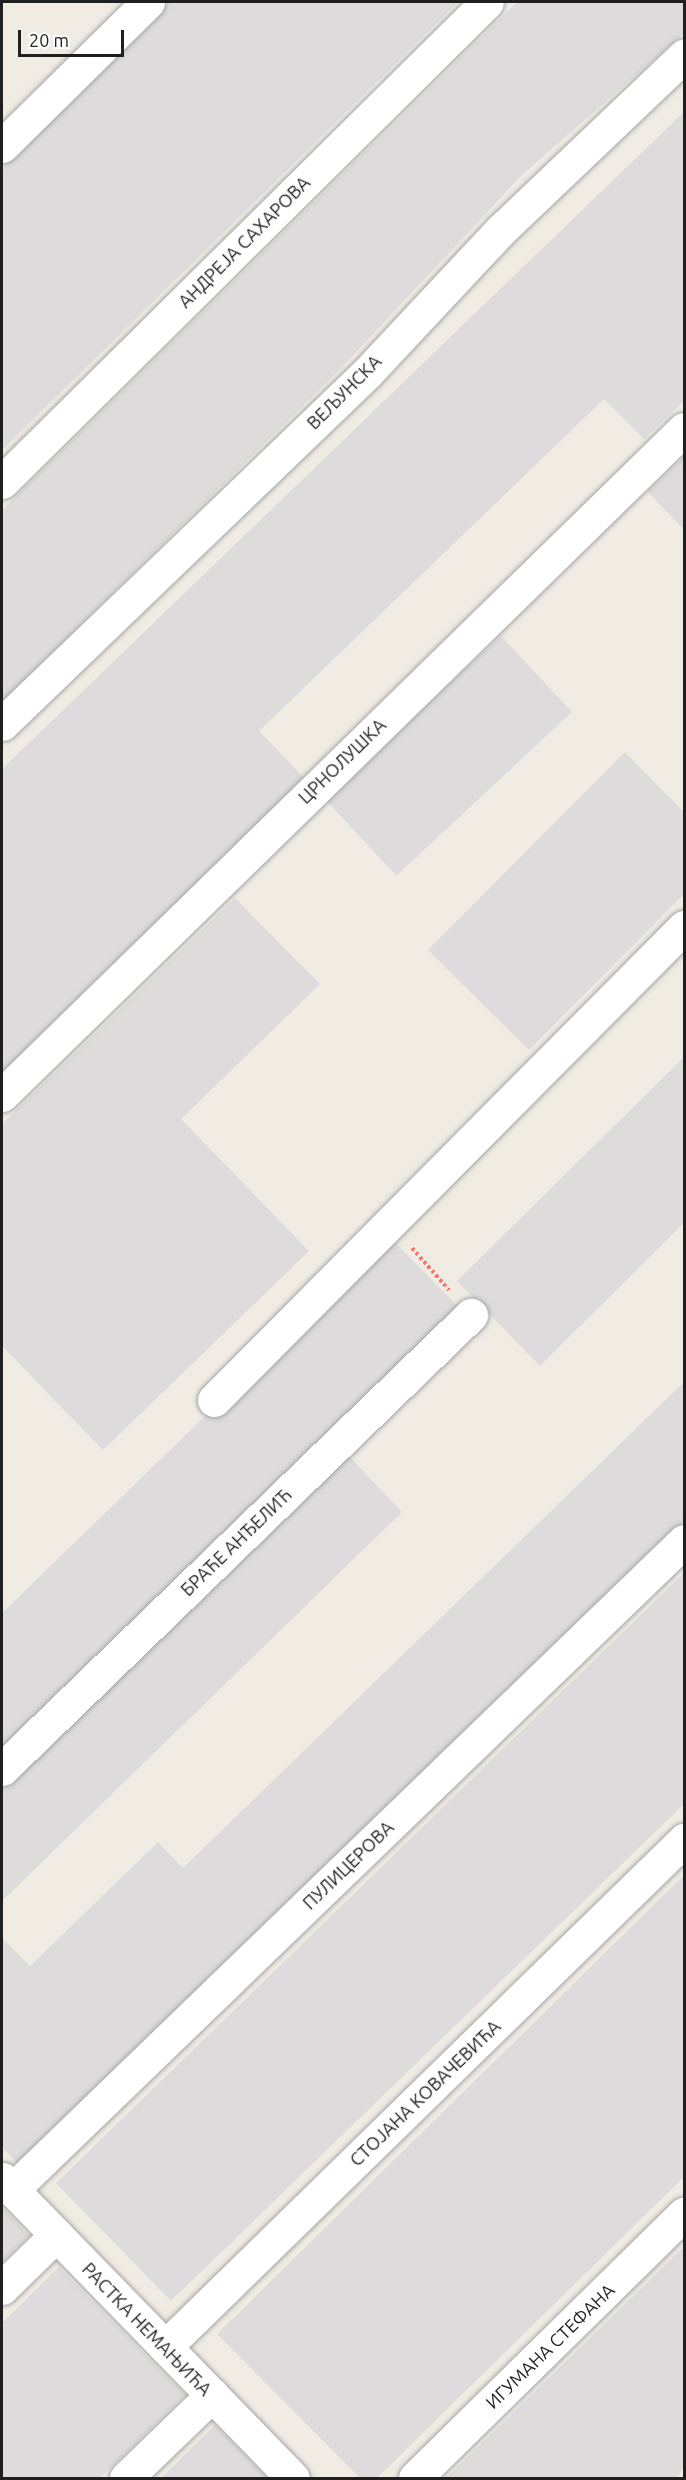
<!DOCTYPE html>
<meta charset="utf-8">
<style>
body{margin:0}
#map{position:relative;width:686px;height:2480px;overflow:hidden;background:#f0ece4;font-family:Ubuntu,sans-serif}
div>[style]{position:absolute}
.residential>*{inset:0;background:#dddbdb;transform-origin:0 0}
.path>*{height:4px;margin-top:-2px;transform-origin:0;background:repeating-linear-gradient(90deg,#ff7166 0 3px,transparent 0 6px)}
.roads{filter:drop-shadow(0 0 2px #a6a6a6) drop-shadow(0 0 2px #a6a6a6)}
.minor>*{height:33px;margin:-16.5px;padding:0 16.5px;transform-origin:16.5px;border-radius:16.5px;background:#fff}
span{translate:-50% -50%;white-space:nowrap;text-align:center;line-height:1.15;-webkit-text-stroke:4.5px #fff;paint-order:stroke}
.street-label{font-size:18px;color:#1f1f1f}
.frame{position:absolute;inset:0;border:3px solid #1f1f1f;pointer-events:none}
.scale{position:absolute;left:18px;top:30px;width:106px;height:27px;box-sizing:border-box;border:3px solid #1f1f1f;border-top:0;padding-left:8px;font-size:18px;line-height:21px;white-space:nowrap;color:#1f1f1f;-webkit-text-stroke:4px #fff;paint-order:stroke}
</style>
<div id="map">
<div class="residential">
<div style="clip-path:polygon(169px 2px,458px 2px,2px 450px,2px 168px)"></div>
<div style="clip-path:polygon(517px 2px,684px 2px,684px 33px,522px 175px,341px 368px,2px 702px,2px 510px)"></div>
<div style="clip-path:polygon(684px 112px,684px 401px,644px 439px,604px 399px,259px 731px,307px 781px,2px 1075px,2px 769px)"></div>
<div style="clip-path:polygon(684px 457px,684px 530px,648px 492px)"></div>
<div style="left:501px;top:636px;width:104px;height:240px;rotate:47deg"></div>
<div style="clip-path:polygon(625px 752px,684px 812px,684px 894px,529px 1050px,428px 950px)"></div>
<div style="clip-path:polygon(235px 898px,320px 984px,181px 1119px,309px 1251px,103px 1450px,2px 1346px,2px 1124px)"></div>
<div style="clip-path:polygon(684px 1057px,684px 1223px,540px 1366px,457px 1281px)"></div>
<div style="clip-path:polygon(390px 1237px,465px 1314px,2px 1763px,2px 1613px)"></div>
<div style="clip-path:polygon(684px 1382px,684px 1521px,20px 2166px,2px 2147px,2px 1938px,30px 1966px,158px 1842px,183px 1868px)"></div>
<div style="clip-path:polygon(347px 1454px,402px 1512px,2px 1901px,2px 1789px)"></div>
<div style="clip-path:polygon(684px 1573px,684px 1804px,171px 2301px,56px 2183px)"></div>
<div style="clip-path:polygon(684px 1875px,684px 2177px,377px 2478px,360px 2478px,217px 2334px)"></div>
<div style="clip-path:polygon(2px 2207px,29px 2236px,2px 2262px)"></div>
<div style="clip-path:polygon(684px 2247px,684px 2467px,677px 2478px,446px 2478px)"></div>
<div style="clip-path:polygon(59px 2267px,185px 2395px,100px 2478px,2px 2478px,2px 2323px)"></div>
<div style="clip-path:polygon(215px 2425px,267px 2478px,161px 2478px)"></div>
</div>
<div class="path">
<div style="left:412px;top:1248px;width:56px;rotate:48.6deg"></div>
</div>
<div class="roads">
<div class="minor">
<div style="left:2px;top:146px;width:205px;rotate:-44.6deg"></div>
<div style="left:2px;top:482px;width:682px;rotate:-44.7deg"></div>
<div style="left:2px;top:724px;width:506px;rotate:-43.88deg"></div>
<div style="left:367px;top:373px;width:196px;rotate:-46.9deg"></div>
<div style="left:501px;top:230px;width:253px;rotate:-43.6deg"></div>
<div style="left:2px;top:1095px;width:953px;rotate:-44.32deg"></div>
<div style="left:214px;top:1400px;width:667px;rotate:-45.18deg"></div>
<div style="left:2px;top:1769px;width:653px;rotate:-44.07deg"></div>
<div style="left:2px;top:2179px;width:417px;rotate:45.8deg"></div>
<div style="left:12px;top:2190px;width:934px;rotate:-44deg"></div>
<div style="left:2px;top:2288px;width:76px;rotate:-44.5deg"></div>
<div style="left:165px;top:2347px;width:726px;rotate:-44.33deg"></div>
<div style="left:126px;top:2478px;width:120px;rotate:-44deg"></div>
<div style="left:415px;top:2478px;width:377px;rotate:-44.5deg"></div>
</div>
</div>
<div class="street-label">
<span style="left:244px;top:242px;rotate:-45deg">АНДРЕЈА САХАРОВА</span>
<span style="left:344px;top:392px;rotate:-45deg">ВЕЉУНСКА</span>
<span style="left:342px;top:761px;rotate:-44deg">ЦРНОЛУШКА</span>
<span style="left:236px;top:1542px;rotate:-44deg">БРАЋЕ АНЂЕЛИЋ</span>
<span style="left:348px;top:1865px;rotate:-44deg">ПУЛИЦЕРОВА</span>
<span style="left:425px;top:2093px;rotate:-44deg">СТОЈАНА КОВАЧЕВИЋА</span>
<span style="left:147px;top:2329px;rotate:46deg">РАСТКА НЕМАЊИЋА</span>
<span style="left:550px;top:2346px;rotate:-44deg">ИГУМАНА СТЕФАНА</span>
</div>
<div class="frame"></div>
<div class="scale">20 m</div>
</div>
